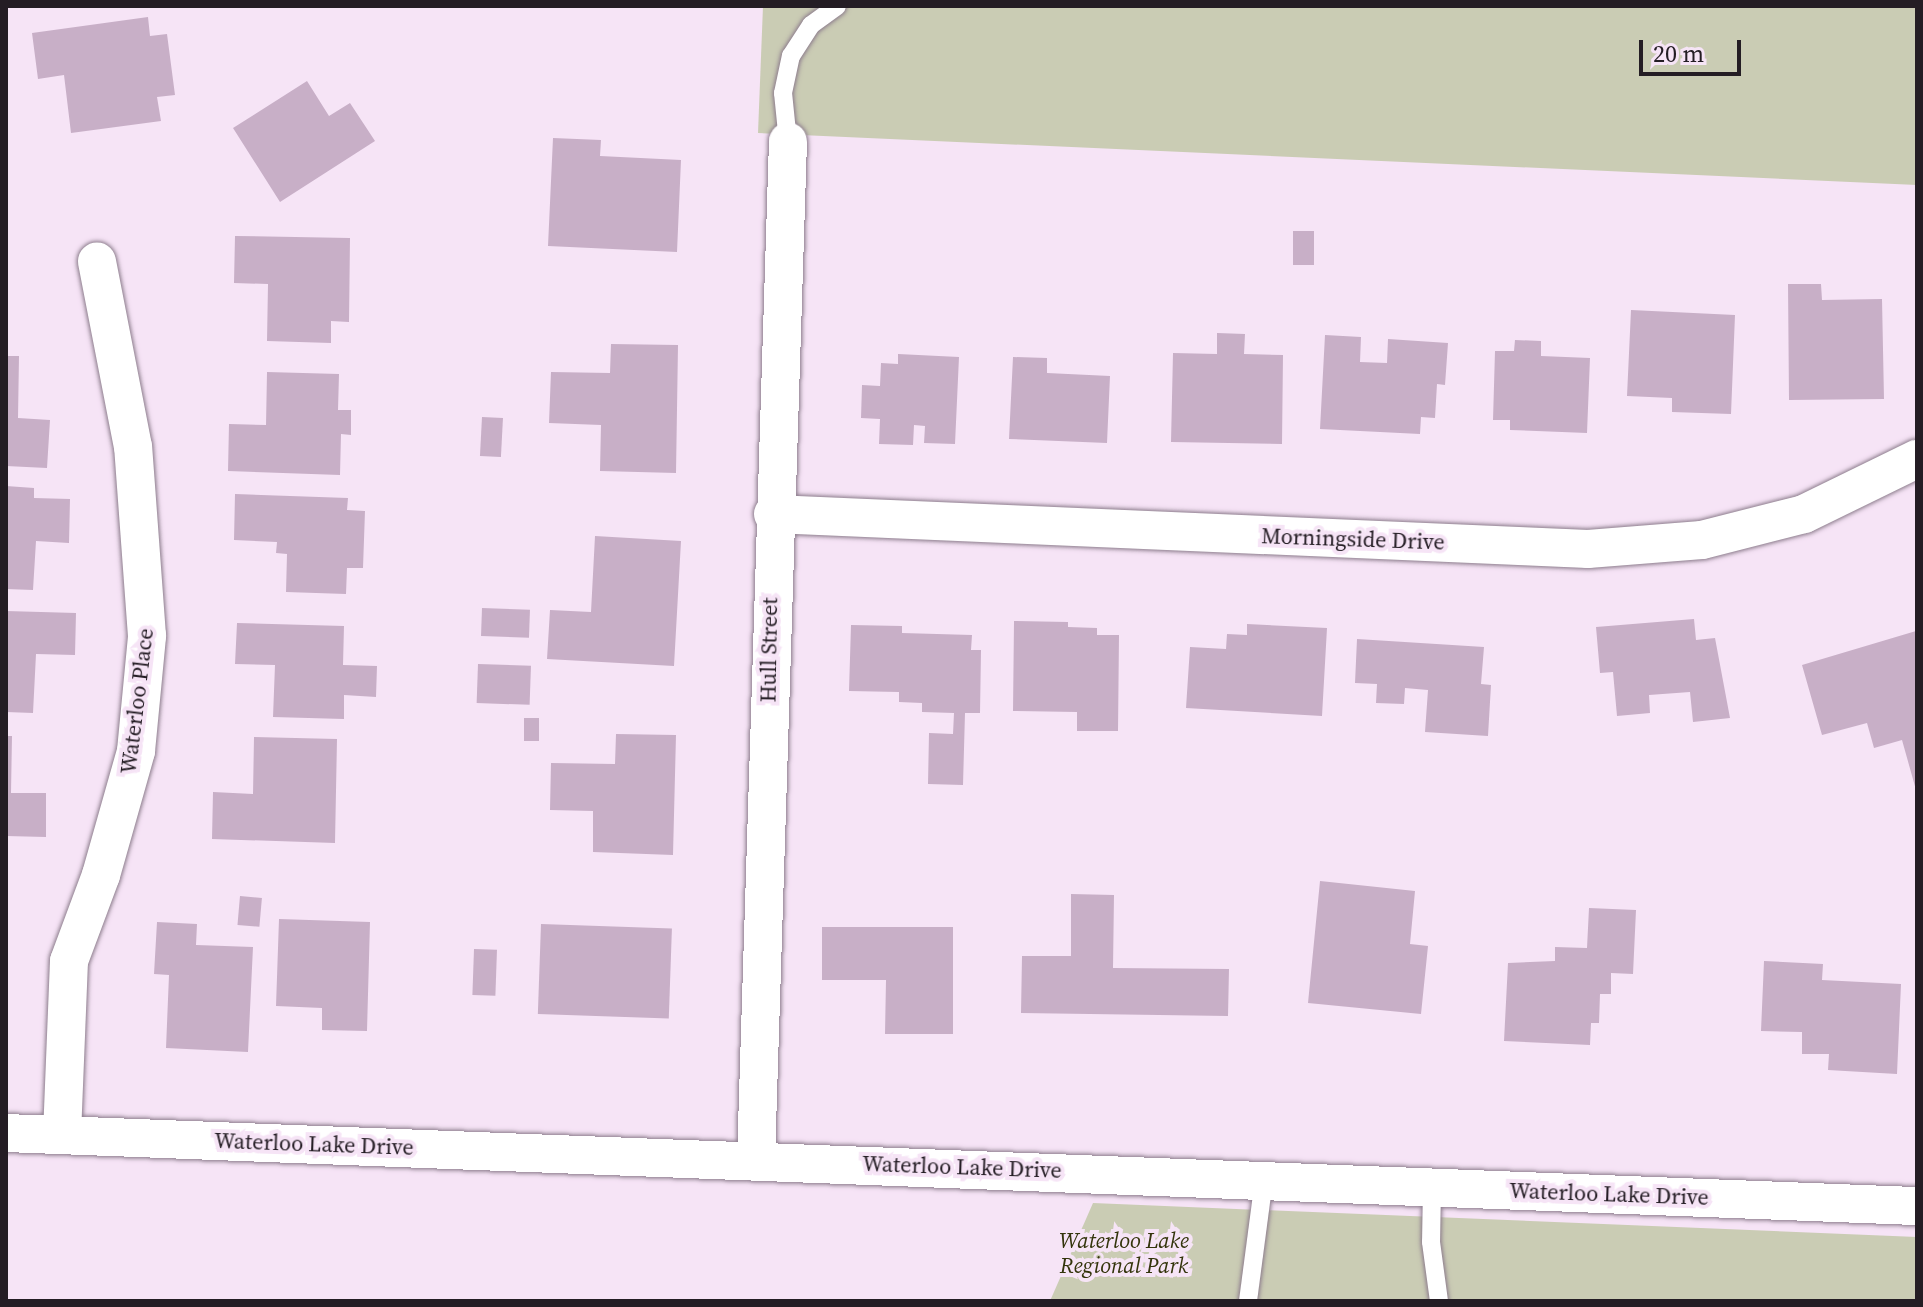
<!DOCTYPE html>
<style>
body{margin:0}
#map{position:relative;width:1923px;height:1307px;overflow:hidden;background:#f6e4f6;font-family:"Source Serif 4",serif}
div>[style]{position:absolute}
.green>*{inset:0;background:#caccb4}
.building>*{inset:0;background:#c8afc7;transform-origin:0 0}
.roads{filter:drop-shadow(0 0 2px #8d7d8d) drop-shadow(0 0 2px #8d7d8d)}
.lane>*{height:18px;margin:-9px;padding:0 9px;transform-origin:9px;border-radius:9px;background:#fff}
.street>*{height:38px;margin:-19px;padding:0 19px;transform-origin:19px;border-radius:19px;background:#fff}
span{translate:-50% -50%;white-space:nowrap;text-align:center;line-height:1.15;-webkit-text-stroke:8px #f6e4f6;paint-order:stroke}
.street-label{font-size:22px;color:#241d24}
.park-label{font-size:22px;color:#33340b;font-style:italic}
.frame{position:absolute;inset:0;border:8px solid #241d24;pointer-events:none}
.scale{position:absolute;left:1639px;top:40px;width:102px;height:36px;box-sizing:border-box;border:4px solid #241d24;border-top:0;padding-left:10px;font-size:24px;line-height:28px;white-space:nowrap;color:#241d24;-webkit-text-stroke:6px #f6e4f6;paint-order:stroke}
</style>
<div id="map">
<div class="green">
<div style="clip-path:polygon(763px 6px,1917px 6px,1917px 185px,758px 133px)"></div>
<div style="clip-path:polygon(1093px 1203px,1917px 1237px,1917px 1301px,1050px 1301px)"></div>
</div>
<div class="building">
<div style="clip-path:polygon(148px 17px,150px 36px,167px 34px,175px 95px,157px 97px,161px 121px,71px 133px,64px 75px,38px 79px,32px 33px)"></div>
<div style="clip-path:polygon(307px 81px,329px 116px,350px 103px,375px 141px,280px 202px,233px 128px)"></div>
<div style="clip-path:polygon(553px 138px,601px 140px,600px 156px,681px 160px,677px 252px,548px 246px)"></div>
<div style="left:1293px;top:231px;width:21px;height:34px"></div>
<div style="clip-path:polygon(235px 236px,350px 238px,349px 322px,331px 321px,331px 343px,267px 341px,268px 284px,234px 283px)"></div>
<div style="clip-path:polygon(1788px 284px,1821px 284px,1822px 300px,1882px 299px,1884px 399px,1789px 400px)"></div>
<div style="clip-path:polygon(1631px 310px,1735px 315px,1731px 414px,1672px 412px,1672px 398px,1627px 396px)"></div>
<div style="clip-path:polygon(1217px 333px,1245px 334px,1244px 354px,1283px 355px,1282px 444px,1171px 442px,1173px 353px,1217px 354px)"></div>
<div style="clip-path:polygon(1325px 335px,1361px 337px,1360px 362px,1387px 363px,1388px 339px,1448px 343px,1445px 385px,1437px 384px,1435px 418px,1421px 417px,1420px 434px,1320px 429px)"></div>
<div style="clip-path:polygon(1515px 340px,1541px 341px,1541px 356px,1590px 358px,1587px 433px,1510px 430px,1510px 420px,1493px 420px,1495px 351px,1514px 351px)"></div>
<div style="clip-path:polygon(611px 344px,678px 345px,676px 473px,600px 471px,601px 425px,549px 423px,551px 372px,610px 373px)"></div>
<div style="clip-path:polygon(898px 354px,959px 357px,955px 444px,924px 443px,925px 426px,914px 425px,913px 445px,879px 444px,880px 419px,861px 418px,862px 385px,880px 386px,881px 363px,898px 364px)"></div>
<div style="clip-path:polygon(6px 356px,19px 356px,18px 418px,50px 420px,47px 468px,6px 466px)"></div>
<div style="clip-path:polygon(1013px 357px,1047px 358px,1047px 373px,1110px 376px,1107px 443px,1009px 439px)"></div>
<div style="clip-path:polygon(267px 372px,339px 374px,338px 410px,351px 410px,351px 435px,341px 434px,340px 475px,228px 471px,229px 424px,266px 425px)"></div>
<div style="left:482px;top:417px;width:21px;height:39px;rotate:3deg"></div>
<div style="clip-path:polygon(6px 486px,34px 488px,34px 498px,70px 499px,69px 543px,36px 541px,33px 590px,6px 589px)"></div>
<div style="clip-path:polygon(235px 494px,348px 498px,347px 510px,365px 511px,363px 568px,347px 568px,346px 594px,286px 592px,287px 554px,276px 553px,277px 542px,234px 540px)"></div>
<div style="clip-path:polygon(595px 536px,681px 541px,674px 666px,547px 659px,550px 610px,591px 612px)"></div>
<div style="left:482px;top:608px;width:48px;height:28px;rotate:2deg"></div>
<div style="clip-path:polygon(6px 611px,76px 613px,75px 655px,36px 654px,33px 713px,6px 712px)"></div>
<div style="clip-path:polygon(1694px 619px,1696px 640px,1715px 638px,1730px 718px,1693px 722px,1690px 692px,1649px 695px,1650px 713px,1617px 716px,1613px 672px,1600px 673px,1596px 627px)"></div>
<div style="clip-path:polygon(1014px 621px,1068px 622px,1068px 627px,1097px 628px,1097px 635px,1119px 635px,1118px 731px,1077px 731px,1077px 712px,1013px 711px)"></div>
<div style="clip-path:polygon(237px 623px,344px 626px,343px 665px,377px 666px,376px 697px,344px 695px,344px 719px,273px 717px,275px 665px,235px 664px)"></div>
<div style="clip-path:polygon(1247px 624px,1327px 628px,1322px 716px,1186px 708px,1190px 647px,1226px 649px,1227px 634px,1247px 635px)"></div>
<div style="clip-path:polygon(851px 625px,902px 626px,902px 633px,972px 635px,971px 650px,981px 650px,980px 713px,965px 713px,963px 785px,928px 784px,929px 733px,953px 734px,954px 713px,922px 712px,922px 703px,899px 702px,899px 692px,849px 691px)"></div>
<div style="clip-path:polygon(1916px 631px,1917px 636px,1916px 790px,1902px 740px,1874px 748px,1867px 723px,1822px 735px,1802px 665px)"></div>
<div style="clip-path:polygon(1357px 639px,1484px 647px,1481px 684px,1491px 685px,1488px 736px,1425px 732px,1428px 690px,1405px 688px,1404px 704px,1376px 703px,1377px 684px,1355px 683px)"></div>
<div style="left:478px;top:664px;width:53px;height:39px;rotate:2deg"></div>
<div style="left:524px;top:718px;width:15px;height:23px"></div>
<div style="clip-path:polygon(616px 734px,676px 735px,673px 855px,593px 852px,593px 811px,550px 810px,551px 763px,615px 764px)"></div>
<div style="clip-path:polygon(6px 736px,12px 736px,11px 793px,46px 793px,46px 837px,6px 836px)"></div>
<div style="clip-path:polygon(254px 737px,337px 739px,335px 843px,212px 839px,213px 792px,253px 794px)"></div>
<div style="clip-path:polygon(1320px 881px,1415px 891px,1410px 944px,1428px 946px,1421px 1014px,1308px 1003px)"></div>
<div style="clip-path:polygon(1071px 894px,1114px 895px,1113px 968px,1229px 969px,1228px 1016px,1021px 1013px,1022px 956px,1071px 956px)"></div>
<div style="left:240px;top:896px;width:22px;height:29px;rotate:5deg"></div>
<div style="clip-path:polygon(1589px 908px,1636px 910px,1633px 974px,1611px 973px,1611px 994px,1600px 994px,1599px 1023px,1591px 1023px,1590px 1045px,1504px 1041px,1508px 963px,1555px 961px,1555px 947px,1587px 948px)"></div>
<div style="clip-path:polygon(279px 919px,370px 922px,367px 1031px,322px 1030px,322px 1008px,276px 1006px)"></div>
<div style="clip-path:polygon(157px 922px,197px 924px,196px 945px,253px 947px,248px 1052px,166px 1048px,169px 975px,154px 974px)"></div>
<div style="left:541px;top:924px;width:131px;height:90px;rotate:2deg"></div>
<div style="clip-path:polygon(822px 927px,953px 927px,953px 1034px,885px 1034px,886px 980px,822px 980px)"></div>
<div style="left:474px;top:949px;width:23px;height:46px;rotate:2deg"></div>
<div style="clip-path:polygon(1764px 961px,1823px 964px,1822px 980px,1901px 984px,1897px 1074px,1828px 1070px,1829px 1054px,1802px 1054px,1802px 1032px,1761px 1031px)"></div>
</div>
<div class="roads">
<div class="lane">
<div style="left:788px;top:142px;width:49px;rotate:-95.8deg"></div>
<div style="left:783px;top:93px;width:38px;rotate:-78deg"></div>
<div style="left:791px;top:56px;width:37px;rotate:-57deg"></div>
<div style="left:811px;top:25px;width:32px;rotate:-36deg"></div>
<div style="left:1432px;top:1187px;width:55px;rotate:91deg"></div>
<div style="left:1431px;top:1242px;width:60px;rotate:82.3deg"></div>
<div style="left:1248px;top:1301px;width:122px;rotate:-82.5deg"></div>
</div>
<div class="street">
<div style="left:773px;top:514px;width:816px;rotate:2.46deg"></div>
<div style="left:1588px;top:549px;width:114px;rotate:-4.5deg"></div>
<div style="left:1702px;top:540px;width:105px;rotate:-14.3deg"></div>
<div style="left:1804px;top:514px;width:126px;rotate:-26deg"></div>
<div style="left:6px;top:1133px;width:1912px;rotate:2.19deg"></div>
<div style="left:62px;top:1135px;width:174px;rotate:-87.7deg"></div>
<div style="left:69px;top:961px;width:92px;rotate:-69.6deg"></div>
<div style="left:101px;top:875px;width:129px;rotate:-74.2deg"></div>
<div style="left:136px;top:751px;width:116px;rotate:-84.5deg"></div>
<div style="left:147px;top:636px;width:190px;rotate:-94.2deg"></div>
<div style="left:133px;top:447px;width:189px;rotate:-101deg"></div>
<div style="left:756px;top:1159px;width:1018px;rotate:-88.2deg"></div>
</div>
</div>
<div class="street-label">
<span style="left:1353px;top:539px;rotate:2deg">Morningside Drive</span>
<span style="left:769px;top:650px;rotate:-89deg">Hull Street</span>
<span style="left:137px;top:701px;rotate:-83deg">Waterloo Place</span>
<span style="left:314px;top:1144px;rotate:2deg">Waterloo Lake Drive</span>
<span style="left:962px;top:1167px;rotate:2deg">Waterloo Lake Drive</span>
<span style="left:1609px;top:1194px;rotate:2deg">Waterloo Lake Drive</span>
</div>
<div class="park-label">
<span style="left:1124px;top:1253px">Waterloo Lake<br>Regional Park</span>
</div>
<div class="frame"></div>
<div class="scale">20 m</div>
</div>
